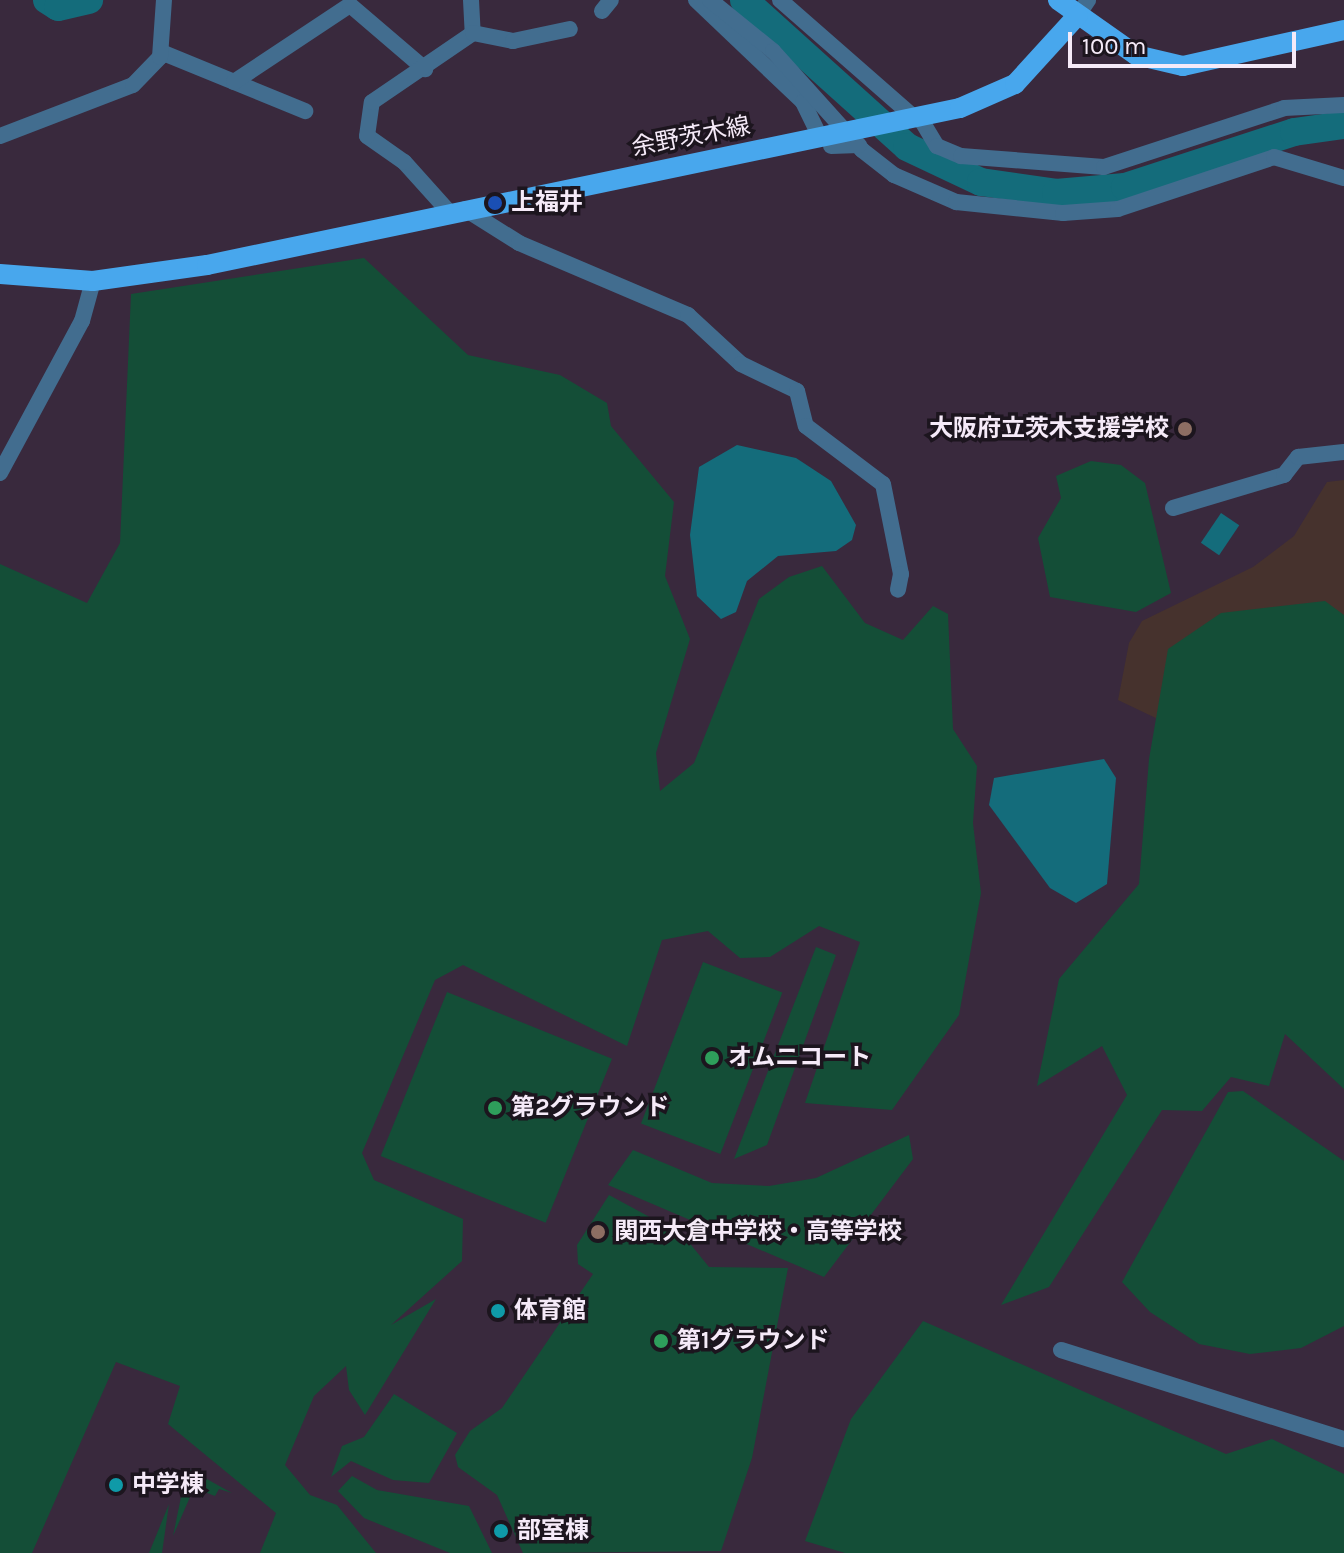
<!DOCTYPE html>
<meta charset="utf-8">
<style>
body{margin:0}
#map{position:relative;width:1344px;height:1553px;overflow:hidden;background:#39293d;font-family:Karla,"Noto Sans JP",sans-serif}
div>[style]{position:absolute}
.industrial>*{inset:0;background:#46322d}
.green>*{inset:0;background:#144e37;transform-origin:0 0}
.water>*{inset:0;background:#146c7b;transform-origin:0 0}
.river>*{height:28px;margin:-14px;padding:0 14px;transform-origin:14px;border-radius:14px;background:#146c7b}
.minor>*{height:16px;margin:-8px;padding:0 8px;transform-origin:8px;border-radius:8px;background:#426d8f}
.major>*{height:20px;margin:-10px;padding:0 10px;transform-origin:10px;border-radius:10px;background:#48a7ed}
.dots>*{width:22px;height:22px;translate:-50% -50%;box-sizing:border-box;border:4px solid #1c151e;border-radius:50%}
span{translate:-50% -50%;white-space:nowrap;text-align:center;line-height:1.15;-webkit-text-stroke:7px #1c151e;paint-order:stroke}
.street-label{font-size:24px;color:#f5eaf8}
.poi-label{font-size:24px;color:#f5eaf8;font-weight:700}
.left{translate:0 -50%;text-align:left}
.right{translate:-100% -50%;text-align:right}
.scale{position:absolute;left:1068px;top:32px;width:228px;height:36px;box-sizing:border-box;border:4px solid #f5eaf8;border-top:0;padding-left:10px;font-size:24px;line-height:28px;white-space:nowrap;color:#f5eaf8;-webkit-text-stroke:6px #1c151e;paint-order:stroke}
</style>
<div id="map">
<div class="industrial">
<div style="clip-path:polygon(1344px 480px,1344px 625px,1162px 721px,1118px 700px,1129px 643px,1142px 621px,1253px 567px,1294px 536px,1327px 482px)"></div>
</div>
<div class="green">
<div style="clip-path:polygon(364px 258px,468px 355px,560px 375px,607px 403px,611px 426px,674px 502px,665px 576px,690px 639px,656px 753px,660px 791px,694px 763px,759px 599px,789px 577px,822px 566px,865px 623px,903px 640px,933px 606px,948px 614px,953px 729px,977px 766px,973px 823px,981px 893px,959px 1015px,892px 1110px,805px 1103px,860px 942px,819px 926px,770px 957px,740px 958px,708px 931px,662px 940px,627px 1046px,463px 965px,435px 980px,362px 1153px,374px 1180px,463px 1219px,462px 1261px,391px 1325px,436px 1299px,365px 1415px,349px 1390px,346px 1366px,314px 1396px,285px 1465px,310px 1495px,337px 1505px,376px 1553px,260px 1553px,276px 1513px,168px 1424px,180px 1386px,116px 1362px,32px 1553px,0 1553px,0 564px,87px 603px,120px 543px,131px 294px)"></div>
<div style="clip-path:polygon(1091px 461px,1121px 465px,1145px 483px,1171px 593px,1136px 612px,1050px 597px,1038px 538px,1061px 498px,1056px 476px)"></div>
<div style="clip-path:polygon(1325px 601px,1344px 615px,1344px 1089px,1285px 1034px,1269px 1086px,1231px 1077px,1202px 1111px,1162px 1110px,1049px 1287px,1001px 1305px,1127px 1095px,1102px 1046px,1037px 1086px,1059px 979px,1139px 884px,1149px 759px,1168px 649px,1221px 613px)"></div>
<div style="clip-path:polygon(816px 947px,836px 955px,767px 1145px,734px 1159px)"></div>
<div style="left:703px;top:962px;width:85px;height:173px;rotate:21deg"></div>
<div style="left:447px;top:992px;width:178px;height:177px;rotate:22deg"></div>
<div style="clip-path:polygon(1243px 1091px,1344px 1161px,1344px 1326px,1301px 1348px,1250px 1354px,1199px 1344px,1150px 1312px,1122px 1282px,1228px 1092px)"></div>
<div style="clip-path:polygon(909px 1135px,913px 1159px,824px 1277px,608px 1185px,633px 1150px,712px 1183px,769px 1186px,816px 1178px)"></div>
<div style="clip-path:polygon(609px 1195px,683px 1235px,709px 1267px,788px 1268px,752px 1458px,721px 1551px,523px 1553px,497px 1495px,458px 1467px,455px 1455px,470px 1431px,502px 1408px,593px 1274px,578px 1264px,577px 1245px)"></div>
<div style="clip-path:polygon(923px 1321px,1226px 1454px,1272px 1439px,1344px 1474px,1344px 1553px,845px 1553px,805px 1541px,851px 1419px)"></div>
<div style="clip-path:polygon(394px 1394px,457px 1433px,429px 1483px,393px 1480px,351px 1461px,331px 1477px,342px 1446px,364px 1437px)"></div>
<div style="clip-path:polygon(187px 1468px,232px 1493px,219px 1489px,215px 1496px,194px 1488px,173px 1536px)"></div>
<div style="clip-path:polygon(352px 1476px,377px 1490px,469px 1506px,492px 1553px,450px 1553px,364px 1518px,338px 1491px)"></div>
<div style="clip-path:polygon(169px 1504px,162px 1553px,149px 1553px)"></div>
</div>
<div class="water">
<div style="clip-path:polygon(737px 445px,796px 458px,831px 481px,856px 525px,852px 540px,836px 551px,778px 556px,747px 581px,736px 612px,721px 619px,697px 596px,690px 535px,699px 467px)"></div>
<div style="left:1221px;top:513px;width:22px;height:36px;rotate:34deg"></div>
<div style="clip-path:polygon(1104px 759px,1116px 778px,1107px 884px,1076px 903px,1050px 888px,989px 805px,994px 778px)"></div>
</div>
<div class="river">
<div style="left:47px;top:0;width:13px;rotate:32deg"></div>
<div style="left:58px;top:7px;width:32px;rotate:-13deg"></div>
<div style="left:744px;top:0;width:219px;rotate:42deg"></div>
<div style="left:907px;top:147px;width:82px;rotate:25.3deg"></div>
<div style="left:981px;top:182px;width:76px;rotate:8.3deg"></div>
<div style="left:1056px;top:193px;width:69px;rotate:-5deg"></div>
<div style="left:1125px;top:187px;width:178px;rotate:-18deg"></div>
<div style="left:1294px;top:132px;width:50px;rotate:-8deg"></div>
</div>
<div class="minor">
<div style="left:471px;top:0;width:33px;rotate:87deg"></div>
<div style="left:696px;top:0;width:148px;rotate:43.6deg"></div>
<div style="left:803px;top:102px;width:30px;rotate:64deg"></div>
<div style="left:710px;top:0;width:81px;rotate:39deg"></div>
<div style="left:773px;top:51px;width:133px;rotate:48deg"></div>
<div style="left:862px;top:150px;width:41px;rotate:38deg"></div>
<div style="left:894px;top:175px;width:68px;rotate:23.5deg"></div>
<div style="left:956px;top:202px;width:108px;rotate:5.9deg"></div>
<div style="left:1063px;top:213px;width:55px;rotate:-4.2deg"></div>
<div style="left:1118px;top:209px;width:164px;rotate:-18.4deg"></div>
<div style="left:1274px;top:157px;width:73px;rotate:16.7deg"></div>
<div style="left:780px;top:0;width:181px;rotate:41.2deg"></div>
<div style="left:602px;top:11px;width:14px;rotate:-51deg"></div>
<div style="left:1078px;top:15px;width:18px;rotate:-56deg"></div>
<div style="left:161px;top:52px;width:156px;rotate:22.3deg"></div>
<div style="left:234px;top:82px;width:139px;rotate:-33.6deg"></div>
<div style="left:350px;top:5px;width:99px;rotate:40.5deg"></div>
<div style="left:920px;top:118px;width:33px;rotate:59deg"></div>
<div style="left:937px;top:146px;width:26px;rotate:23deg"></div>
<div style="left:961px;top:156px;width:143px;rotate:4.4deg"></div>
<div style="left:1104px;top:167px;width:189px;rotate:-18.1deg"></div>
<div style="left:1284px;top:108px;width:60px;rotate:-2.9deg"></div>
<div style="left:0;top:136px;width:142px;rotate:-21deg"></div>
<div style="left:133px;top:85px;width:39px;rotate:-46deg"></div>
<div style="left:160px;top:57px;width:57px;rotate:-86deg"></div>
<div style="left:831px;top:146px;width:28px;rotate:-2deg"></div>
<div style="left:465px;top:209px;width:64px;rotate:32.2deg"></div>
<div style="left:519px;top:243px;width:184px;rotate:23.1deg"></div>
<div style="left:688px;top:315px;width:72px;rotate:42.8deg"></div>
<div style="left:741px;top:364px;width:62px;rotate:25.7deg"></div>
<div style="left:797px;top:391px;width:36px;rotate:76deg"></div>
<div style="left:806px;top:426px;width:96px;rotate:37deg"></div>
<div style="left:883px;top:484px;width:92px;rotate:78.7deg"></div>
<div style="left:901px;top:574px;width:16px;rotate:101deg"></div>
<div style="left:450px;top:213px;width:69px;rotate:-132deg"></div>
<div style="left:404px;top:162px;width:45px;rotate:-144.9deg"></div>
<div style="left:367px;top:136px;width:34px;rotate:-82deg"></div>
<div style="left:372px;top:102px;width:122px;rotate:-34.3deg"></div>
<div style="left:473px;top:33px;width:41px;rotate:11.3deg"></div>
<div style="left:513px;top:41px;width:58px;rotate:-11.9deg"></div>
<div style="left:0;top:473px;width:173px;rotate:-61.7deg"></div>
<div style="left:82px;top:321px;width:41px;rotate:-74.6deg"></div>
<div style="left:1173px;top:508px;width:116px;rotate:-16.6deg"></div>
<div style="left:1284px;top:475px;width:23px;rotate:-52deg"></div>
<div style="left:1298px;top:457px;width:46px;rotate:-6.2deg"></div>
<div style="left:1061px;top:1350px;width:297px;rotate:17.5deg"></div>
</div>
<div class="major">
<div style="left:1058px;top:0;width:95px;rotate:35.2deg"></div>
<div style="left:1136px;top:55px;width:48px;rotate:13.2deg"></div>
<div style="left:1183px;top:66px;width:165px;rotate:-12.6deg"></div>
<div style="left:0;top:274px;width:93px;rotate:4.3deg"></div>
<div style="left:93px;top:281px;width:115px;rotate:-8deg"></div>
<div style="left:207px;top:265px;width:769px;rotate:-11.78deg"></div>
<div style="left:960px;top:108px;width:60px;rotate:-23.6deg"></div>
<div style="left:1015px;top:84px;width:93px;rotate:-47.6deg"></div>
</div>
<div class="dots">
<div style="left:495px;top:203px;background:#1a4fb4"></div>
<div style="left:1185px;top:429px;background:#8d6e63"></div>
<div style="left:712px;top:1058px;background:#2e9e5b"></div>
<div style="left:495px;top:1108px;background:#2e9e5b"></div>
<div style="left:598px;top:1232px;background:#8d6e63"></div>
<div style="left:498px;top:1311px;background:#0f9aa8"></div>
<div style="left:661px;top:1341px;background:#2e9e5b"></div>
<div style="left:116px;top:1485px;background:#0f9aa8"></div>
<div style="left:501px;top:1531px;background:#0f9aa8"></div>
</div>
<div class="street-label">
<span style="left:691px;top:137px;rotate:-11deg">余野茨木線</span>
</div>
<div class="poi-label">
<span class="left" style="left:511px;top:203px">上福井</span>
<span class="right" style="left:1169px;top:429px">大阪府立茨木支援学校</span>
<span class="left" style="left:728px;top:1058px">オムニコート</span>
<span class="left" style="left:511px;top:1108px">第2グラウンド</span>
<span class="left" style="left:614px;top:1232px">関西大倉中学校・高等学校</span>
<span class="left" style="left:514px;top:1311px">体育館</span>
<span class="left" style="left:677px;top:1341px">第1グラウンド</span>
<span class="left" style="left:132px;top:1485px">中学棟</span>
<span class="left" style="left:517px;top:1531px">部室棟</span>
</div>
<div class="scale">100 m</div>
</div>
